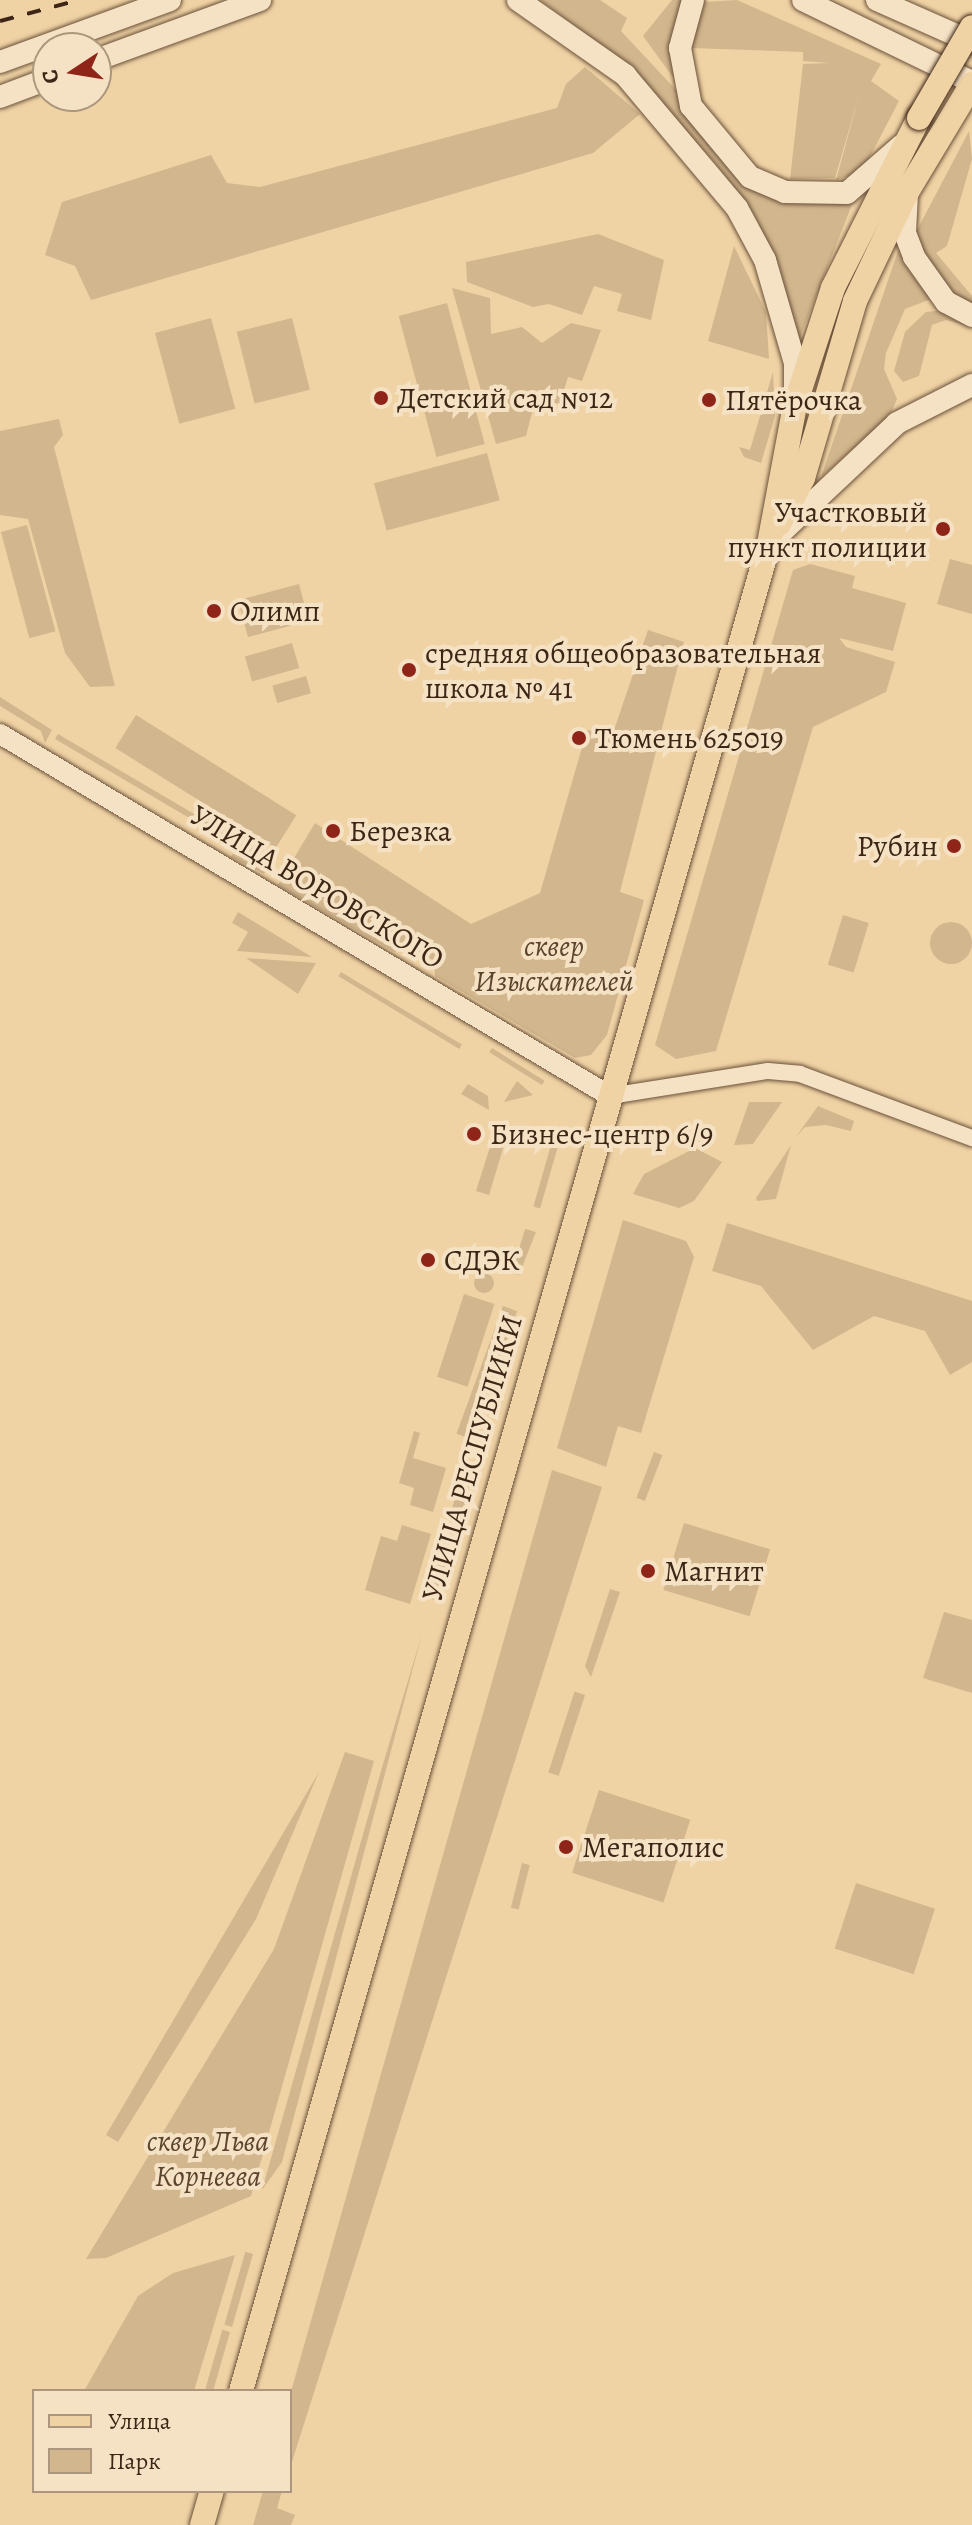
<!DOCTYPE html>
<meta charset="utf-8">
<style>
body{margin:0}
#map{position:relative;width:972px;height:2525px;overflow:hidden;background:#f0d3a5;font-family:Alegreya,serif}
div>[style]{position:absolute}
.green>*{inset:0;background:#d2b68d;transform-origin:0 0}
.round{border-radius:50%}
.roads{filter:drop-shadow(0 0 2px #6a513a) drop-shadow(0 0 2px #6a513a)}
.minor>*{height:16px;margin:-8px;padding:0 8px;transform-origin:8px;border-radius:8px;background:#f5e2c4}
.tertiary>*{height:20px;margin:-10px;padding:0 10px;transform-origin:10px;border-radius:10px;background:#f5e2c4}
.secondary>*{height:22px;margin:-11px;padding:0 11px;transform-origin:11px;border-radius:11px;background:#f5e2c4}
.primary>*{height:24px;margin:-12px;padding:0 12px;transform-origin:12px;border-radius:12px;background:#f0d3a5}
.rail>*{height:4px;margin-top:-2px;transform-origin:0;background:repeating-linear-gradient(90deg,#3e2616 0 14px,transparent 0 28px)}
.bridges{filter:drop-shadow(0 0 2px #3e2616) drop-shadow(0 0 2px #3e2616)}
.primary-bridge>*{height:24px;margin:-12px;padding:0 12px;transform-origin:12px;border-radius:12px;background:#f0d3a5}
.dots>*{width:22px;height:22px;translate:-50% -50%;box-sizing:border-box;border:4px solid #f5e2c4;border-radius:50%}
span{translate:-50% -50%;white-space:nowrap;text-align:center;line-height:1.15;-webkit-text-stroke:8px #f5e2c4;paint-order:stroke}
.poi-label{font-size:30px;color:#3e2616}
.left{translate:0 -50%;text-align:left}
.right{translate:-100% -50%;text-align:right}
.street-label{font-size:30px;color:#3e2616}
.park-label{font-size:30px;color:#5c432e;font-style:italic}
.legend{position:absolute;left:32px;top:2389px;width:260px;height:104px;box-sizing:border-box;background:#f5e2c4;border:2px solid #ac977e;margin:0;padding:10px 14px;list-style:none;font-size:24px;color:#3e2616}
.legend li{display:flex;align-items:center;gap:16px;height:40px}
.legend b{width:40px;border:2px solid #ac977e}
.north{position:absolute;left:32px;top:32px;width:80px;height:80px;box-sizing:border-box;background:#f5e2c4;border:2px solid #ac977e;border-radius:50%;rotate:258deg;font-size:22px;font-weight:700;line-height:32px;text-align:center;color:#3e2616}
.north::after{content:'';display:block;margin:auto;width:28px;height:36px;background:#8f2418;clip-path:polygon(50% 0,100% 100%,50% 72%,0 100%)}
</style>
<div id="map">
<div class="green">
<div style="clip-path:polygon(540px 0,600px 0,627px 18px,621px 31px,780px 201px,853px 202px,798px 342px,757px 220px,717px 165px,622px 60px)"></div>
<div style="clip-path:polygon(672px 0,682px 0,671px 47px,675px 80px,643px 36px)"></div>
<div style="clip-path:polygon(737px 0,881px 64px,871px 81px,899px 101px,862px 172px,836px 180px,860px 92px,835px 178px,790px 179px,803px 64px,830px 63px,803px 61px,803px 52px,691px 48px,704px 2px)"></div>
<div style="clip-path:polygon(585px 67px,640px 114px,593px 153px,91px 300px,75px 266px,45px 255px,62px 202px,211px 155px,227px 183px,260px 187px,557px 108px,566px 84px)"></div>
<div style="clip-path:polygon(969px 131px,972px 159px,947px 246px,936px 253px,972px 296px,972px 308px,941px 285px,914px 236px)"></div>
<div style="clip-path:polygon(598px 234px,664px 260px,651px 320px,617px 311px,622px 294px,594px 286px,582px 315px,549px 304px,533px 307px,467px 282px,466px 262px)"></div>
<div style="clip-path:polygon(734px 246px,766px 312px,769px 359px,708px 341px)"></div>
<div style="clip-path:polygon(899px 248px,931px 299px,905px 309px,886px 353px,884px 369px,897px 399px,889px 418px,821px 477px)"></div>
<div style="clip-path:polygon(452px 288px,490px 298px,491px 334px,522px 327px,542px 343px,571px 323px,601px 330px,582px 381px,568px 377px,560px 403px,534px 405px,526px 436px,496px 444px)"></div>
<div style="left:447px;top:303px;width:146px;height:50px;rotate:75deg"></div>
<div style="clip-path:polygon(944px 310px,972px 327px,946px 320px,932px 325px,919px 376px,903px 382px,894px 371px,905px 332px,926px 312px)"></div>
<div style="left:211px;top:318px;width:94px;height:58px;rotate:75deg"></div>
<div style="left:292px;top:318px;width:74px;height:57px;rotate:76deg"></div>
<div style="clip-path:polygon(773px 372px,775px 416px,761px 463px,744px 457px,739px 447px,750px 450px)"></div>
<div style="clip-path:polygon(59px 419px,63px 435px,54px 447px,115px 686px,90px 687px,65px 653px,28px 519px,0 515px,0 431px)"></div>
<div style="left:487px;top:453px;width:49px;height:117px;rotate:75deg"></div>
<div style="left:27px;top:525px;width:110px;height:27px;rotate:75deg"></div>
<div style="clip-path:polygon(950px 559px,972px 565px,972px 614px,937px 604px)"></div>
<div style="clip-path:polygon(810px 564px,855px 576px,852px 588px,906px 603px,893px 651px,839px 638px,846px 647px,895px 662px,886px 692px,813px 727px,716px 1051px,676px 1059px,655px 1045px,793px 570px)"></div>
<div style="left:299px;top:584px;width:38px;height:63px;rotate:75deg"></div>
<div style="clip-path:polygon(648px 630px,684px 642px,620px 892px,644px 900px,607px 1035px,591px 1055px,575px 1058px,435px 976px,434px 961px,411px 946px,394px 952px,278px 885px,315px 823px,471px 924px,540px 893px,587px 730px,612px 736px)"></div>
<div style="left:292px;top:643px;width:26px;height:49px;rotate:74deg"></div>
<div style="left:306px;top:676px;width:18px;height:35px;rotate:74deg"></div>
<div style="clip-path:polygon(0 697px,52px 730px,45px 743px,41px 731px,0 706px)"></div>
<div style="left:136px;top:715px;width:189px;height:39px;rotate:32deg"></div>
<div style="clip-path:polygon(58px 734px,271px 859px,264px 874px,231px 857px,237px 846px,55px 739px)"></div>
<div style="clip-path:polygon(238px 912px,312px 957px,237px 951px,248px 932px,232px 923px)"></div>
<div style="left:843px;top:915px;width:27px;height:52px;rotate:17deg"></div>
<div class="round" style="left:930px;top:922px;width:42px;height:42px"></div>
<div style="clip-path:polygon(246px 958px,316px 963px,298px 994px)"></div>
<div style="left:341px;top:972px;width:141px;height:5px;rotate:31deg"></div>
<div style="left:492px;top:1048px;width:62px;height:5px;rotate:32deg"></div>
<div style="clip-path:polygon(517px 1081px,533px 1095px,504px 1102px)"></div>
<div style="clip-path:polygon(468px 1084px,488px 1096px,489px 1110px,461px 1094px)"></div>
<div style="clip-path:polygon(749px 1102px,782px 1102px,753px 1144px,734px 1145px)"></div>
<div style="clip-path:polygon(818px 1106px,854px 1121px,851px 1131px,826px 1125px,805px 1127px,796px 1137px)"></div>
<div style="clip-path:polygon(495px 1131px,505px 1142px,489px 1195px,476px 1191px)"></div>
<div style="left:551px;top:1145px;width:7px;height:64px;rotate:16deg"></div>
<div style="clip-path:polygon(791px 1145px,776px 1199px,757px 1201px,756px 1198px)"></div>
<div style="clip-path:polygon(695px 1148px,722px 1162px,694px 1201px,679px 1208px,633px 1194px,644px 1174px)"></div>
<div style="clip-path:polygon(623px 1220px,686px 1241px,694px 1257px,641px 1433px,618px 1426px,606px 1467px,557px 1448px)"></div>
<div style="clip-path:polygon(727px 1223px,972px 1301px,972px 1362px,950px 1375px,925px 1331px,874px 1316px,813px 1350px,761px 1286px,712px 1271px)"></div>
<div style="clip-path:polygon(525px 1229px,536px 1232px,519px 1275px,512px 1273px)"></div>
<div class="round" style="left:480px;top:1250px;width:20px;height:20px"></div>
<div class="round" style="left:474px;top:1273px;width:20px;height:20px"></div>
<div style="left:464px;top:1294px;width:32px;height:87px;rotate:18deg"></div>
<div style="left:503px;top:1306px;width:15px;height:136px;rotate:20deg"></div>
<div style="clip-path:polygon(414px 1431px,420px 1433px,413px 1458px,446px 1468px,433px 1512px,410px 1505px,414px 1488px,399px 1483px)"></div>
<div style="left:654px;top:1452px;width:9px;height:49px;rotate:21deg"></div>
<div style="left:464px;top:1464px;width:11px;height:54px;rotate:15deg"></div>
<div style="clip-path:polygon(552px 1470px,602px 1487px,290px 2468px,290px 2395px)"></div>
<div style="left:684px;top:1523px;width:90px;height:70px;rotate:17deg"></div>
<div style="clip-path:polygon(402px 1525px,431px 1534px,410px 1604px,365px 1590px,381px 1536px,397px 1541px)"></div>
<div style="left:443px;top:1537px;width:11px;height:63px;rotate:15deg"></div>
<div style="clip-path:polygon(610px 1589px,620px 1592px,591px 1677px,585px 1666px)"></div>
<div style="clip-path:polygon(944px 1612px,972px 1620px,972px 1693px,923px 1678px)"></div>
<div style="clip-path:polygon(422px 1634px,282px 2162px,262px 2190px,383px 1764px)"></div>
<div style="left:585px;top:1695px;width:85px;height:11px;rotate:108deg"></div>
<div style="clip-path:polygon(345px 1752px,374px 1761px,251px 2196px,106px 2258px,86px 2259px,274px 1949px)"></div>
<div style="clip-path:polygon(319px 1772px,256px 1919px,118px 2142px,106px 2135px)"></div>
<div style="left:599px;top:1790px;width:96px;height:87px;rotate:18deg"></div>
<div style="left:522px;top:1863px;width:8px;height:46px;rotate:14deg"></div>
<div style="left:856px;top:1883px;width:83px;height:69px;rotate:18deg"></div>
<div style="left:253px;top:2254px;width:76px;height:8px;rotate:106deg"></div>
<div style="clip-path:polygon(235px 2255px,194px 2391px,84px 2391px,138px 2296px,173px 2273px)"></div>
<div style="left:230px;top:2332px;width:61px;height:8px;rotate:106deg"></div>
<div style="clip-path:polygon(263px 2491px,282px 2491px,277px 2508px,295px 2515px,291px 2525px,253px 2525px)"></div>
</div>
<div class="roads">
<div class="minor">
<div style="left:610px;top:1096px;width:160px;rotate:-9deg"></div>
<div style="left:768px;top:1071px;width:32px;rotate:5deg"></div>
<div style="left:800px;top:1074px;width:184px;rotate:20.4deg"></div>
</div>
<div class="tertiary">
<div style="left:0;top:734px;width:709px;rotate:30.69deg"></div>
</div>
<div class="secondary">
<div style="left:518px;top:0;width:131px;rotate:35deg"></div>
<div style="left:625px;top:75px;width:174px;rotate:49.9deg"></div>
<div style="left:737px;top:208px;width:59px;rotate:61.7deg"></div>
<div style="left:765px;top:260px;width:107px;rotate:73.8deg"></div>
<div style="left:795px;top:363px;width:31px;rotate:90deg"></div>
<div style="left:693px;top:0;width:50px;rotate:105.2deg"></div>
<div style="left:680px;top:48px;width:59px;rotate:79.3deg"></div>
<div style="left:691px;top:106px;width:92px;rotate:50.3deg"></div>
<div style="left:750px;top:177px;width:38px;rotate:23deg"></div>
<div style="left:785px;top:192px;width:62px;rotate:0.9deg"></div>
<div style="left:847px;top:193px;width:73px;rotate:-41.1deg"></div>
<div style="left:803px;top:0;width:188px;rotate:25.9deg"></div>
<div style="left:877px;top:0;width:104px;rotate:23.9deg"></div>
<div style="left:96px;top:60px;width:175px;rotate:-20.1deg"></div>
<div style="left:0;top:62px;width:181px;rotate:-20deg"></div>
<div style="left:0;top:97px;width:51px;rotate:-20.6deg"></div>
<div style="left:907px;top:193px;width:40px;rotate:92.9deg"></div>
<div style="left:905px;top:233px;width:26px;rotate:69deg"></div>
<div style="left:914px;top:257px;width:55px;rotate:54.6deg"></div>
<div style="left:946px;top:302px;width:30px;rotate:28deg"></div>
<div style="left:773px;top:540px;width:170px;rotate:-43.3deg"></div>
<div style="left:897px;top:423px;width:84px;rotate:-26.9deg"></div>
</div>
<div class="primary">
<div style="left:779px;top:524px;width:52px;rotate:-62.4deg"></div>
<div style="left:803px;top:478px;width:184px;rotate:-73.6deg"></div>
<div style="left:855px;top:301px;width:121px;rotate:-64.5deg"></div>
<div style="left:907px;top:192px;width:126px;rotate:-59deg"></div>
<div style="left:241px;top:2391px;width:1921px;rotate:-74.05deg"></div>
<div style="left:769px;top:544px;width:141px;rotate:-79.4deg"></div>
<div style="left:795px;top:405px;width:123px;rotate:-72deg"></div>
<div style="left:833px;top:288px;width:191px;rotate:-63.2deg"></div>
<div style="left:202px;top:2525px;width:35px;rotate:-74deg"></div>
</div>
</div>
<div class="rail">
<div style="left:0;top:21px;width:82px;rotate:-14.9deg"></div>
</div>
<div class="bridges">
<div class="primary-bridge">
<div style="left:919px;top:118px;width:105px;rotate:-59.8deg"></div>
</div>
</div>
<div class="dots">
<div style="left:381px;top:398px;background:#8f2418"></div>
<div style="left:709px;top:400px;background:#8f2418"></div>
<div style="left:943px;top:529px;background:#8f2418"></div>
<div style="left:214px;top:611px;background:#8f2418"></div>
<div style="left:409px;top:670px;background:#8f2418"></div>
<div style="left:579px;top:738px;background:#8f2418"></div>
<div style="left:333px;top:831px;background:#8f2418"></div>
<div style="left:954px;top:846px;background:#8f2418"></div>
<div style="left:474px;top:1134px;background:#8f2418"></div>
<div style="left:428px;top:1260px;background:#8f2418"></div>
<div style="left:648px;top:1571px;background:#8f2418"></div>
<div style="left:566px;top:1847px;background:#8f2418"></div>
</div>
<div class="poi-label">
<span class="left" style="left:397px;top:398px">Детский сад №12</span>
<span class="left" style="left:725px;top:400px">Пятёрочка</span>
<span class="right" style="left:927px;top:529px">Участковый<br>пункт полиции</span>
<span class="left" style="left:230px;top:611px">Олимп</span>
<span class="left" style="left:425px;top:670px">средняя общеобразовательная<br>школа № 41</span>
<span class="left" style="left:595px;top:738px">Тюмень 625019</span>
<span class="left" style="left:349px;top:831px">Березка</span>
<span class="right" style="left:938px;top:846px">Рубин</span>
<span class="left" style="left:490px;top:1134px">Бизнес-центр 6/9</span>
<span class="left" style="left:444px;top:1260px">СДЭК</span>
<span class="left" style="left:664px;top:1571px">Магнит</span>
<span class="left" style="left:582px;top:1847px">Мегаполис</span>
</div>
<div class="street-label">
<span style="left:317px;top:887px;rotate:31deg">УЛИЦА ВОРОВСКОГО</span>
<span style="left:472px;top:1458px;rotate:-74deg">УЛИЦА РЕСПУБЛИКИ</span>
</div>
<div class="park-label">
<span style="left:554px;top:963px">сквер<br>Изыскателей</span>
<span style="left:208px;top:2158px">сквер Льва<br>Корнеева</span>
</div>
<ul class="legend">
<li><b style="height:10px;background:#f0d3a5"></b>Улица</li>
<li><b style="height:22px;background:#d2b68d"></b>Парк</li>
</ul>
<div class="north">С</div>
</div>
